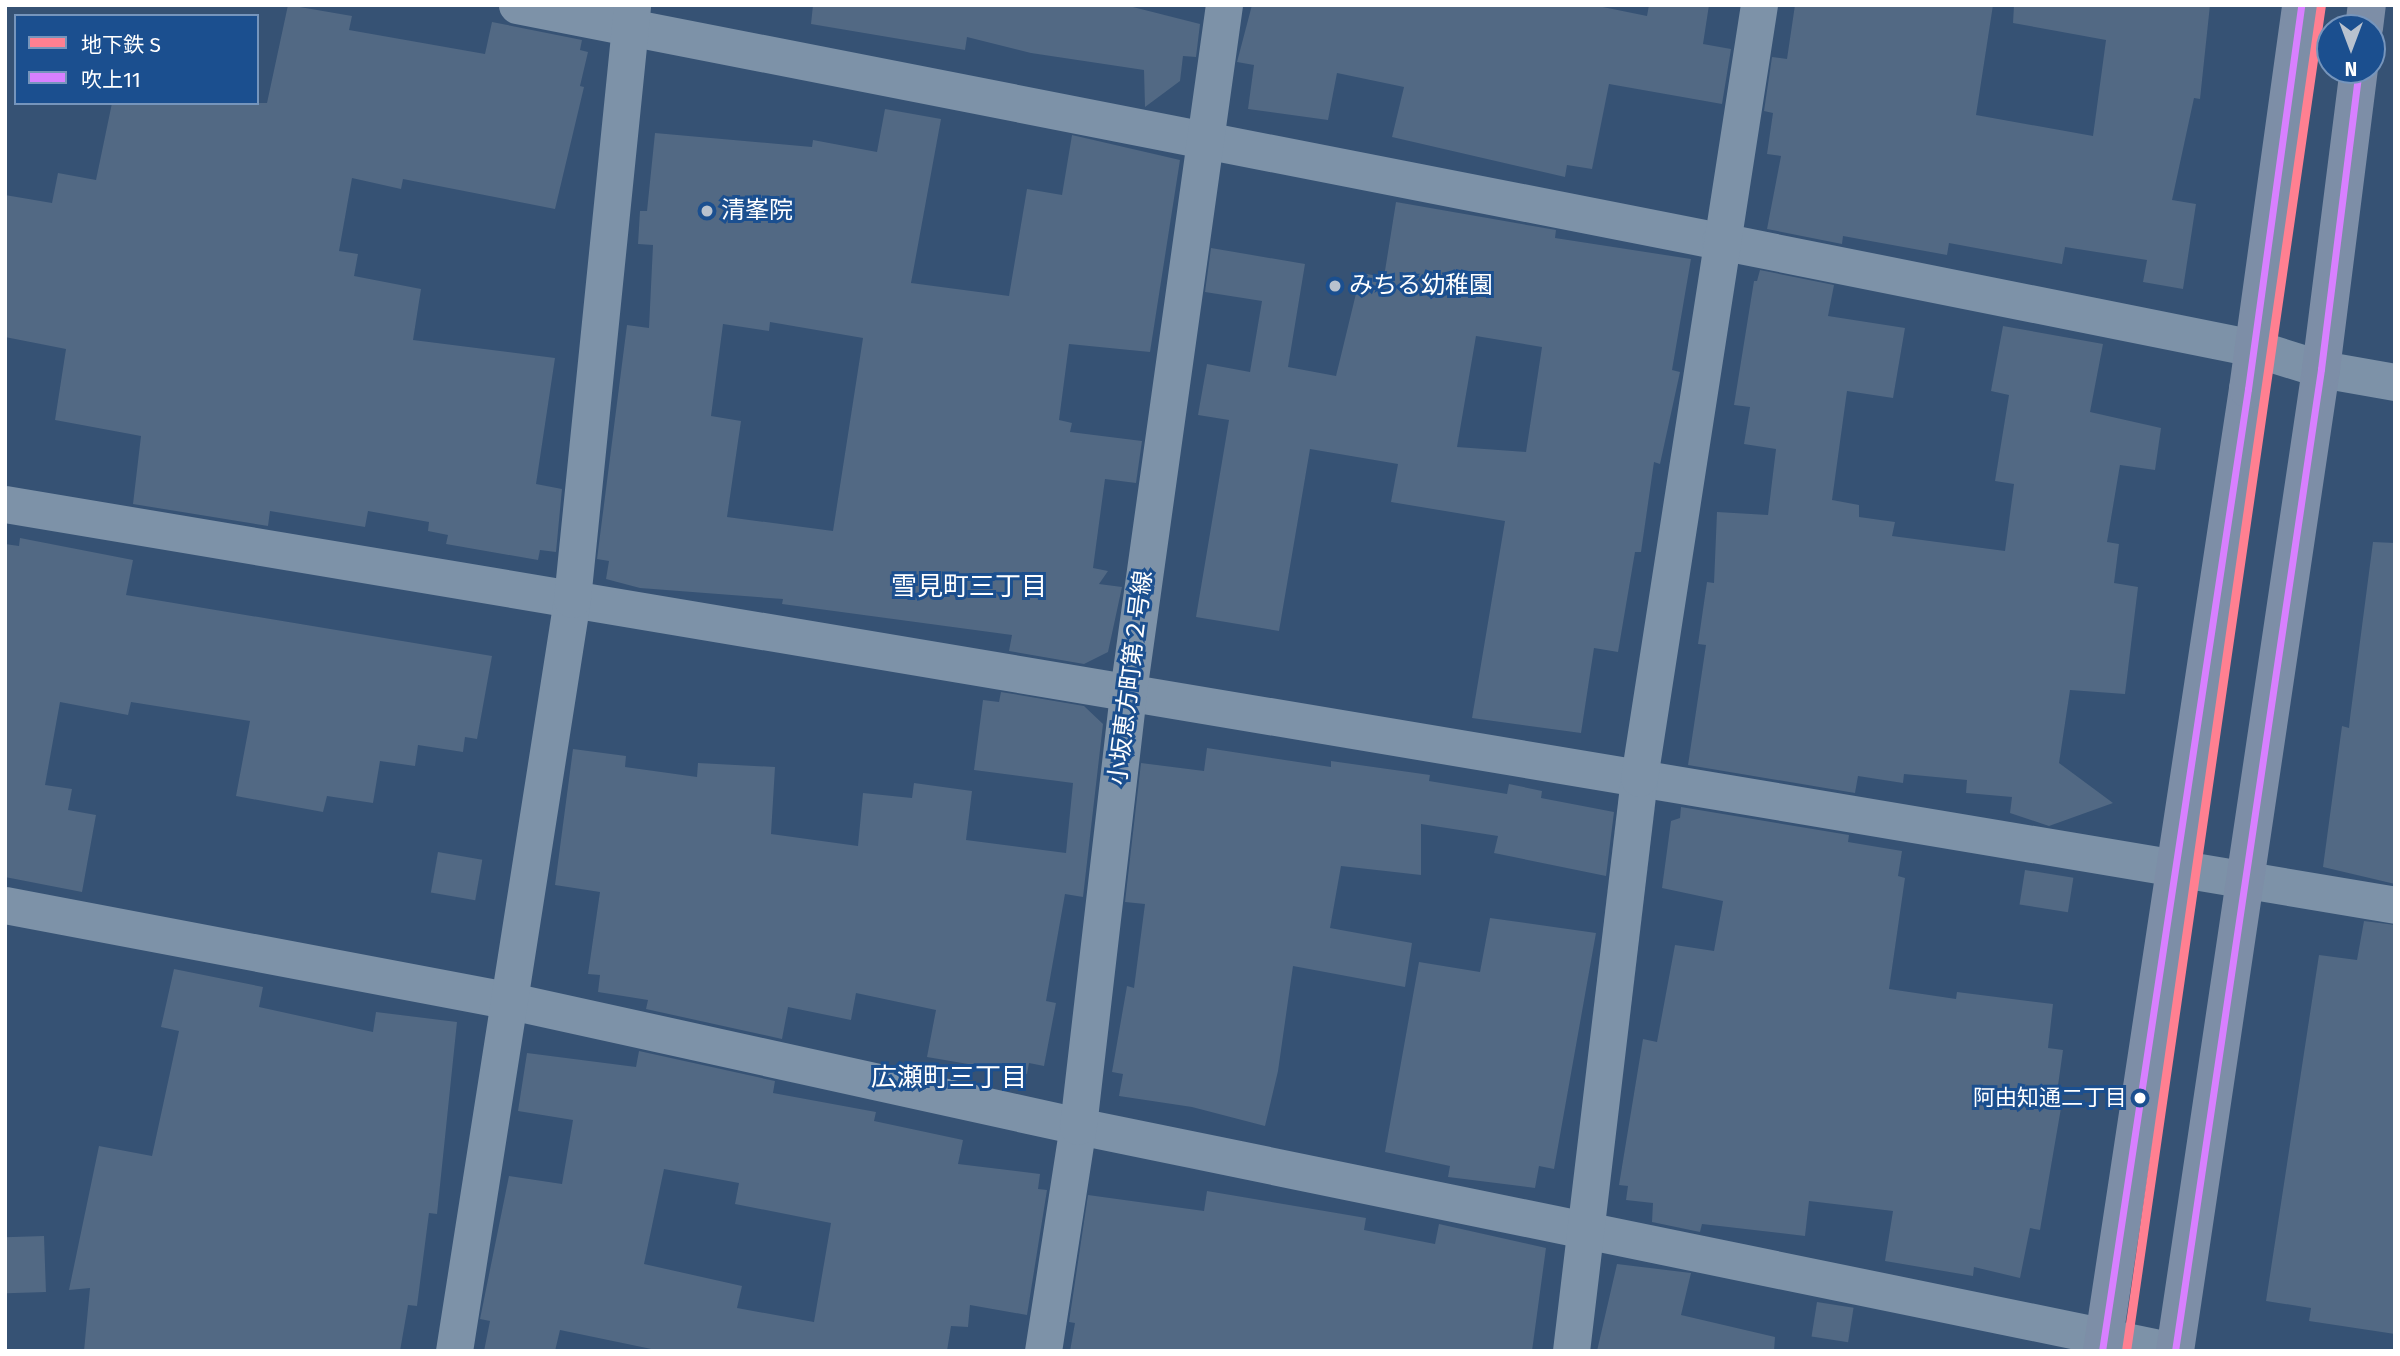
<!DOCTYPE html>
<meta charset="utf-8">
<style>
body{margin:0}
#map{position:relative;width:2400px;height:1356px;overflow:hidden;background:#365274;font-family:"Fira Sans","Noto Sans JP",sans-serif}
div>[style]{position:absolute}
.building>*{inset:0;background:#526984;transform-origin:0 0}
.minor>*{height:37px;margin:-18.5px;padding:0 18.5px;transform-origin:18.5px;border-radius:18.5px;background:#7d92a8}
.primary>*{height:38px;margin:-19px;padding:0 19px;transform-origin:19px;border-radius:19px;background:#7d8ea7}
.bus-1>*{height:7px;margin:-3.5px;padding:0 3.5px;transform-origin:3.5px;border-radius:3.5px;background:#d880ff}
.metro-1>*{height:9px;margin:-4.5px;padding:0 4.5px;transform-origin:4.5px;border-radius:4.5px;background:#ff8091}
.dots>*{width:19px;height:19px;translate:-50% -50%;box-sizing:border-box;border:4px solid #1b4f8f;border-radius:50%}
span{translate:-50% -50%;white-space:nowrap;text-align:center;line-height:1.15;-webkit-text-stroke:6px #1b4f8f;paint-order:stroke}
.bus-label{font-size:22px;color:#fff}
.right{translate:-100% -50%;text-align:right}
.poi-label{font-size:24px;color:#fff}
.left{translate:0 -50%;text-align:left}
.street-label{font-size:24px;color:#fff}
.neighbourhood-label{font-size:26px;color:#fff}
.frame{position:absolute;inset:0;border:7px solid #fff;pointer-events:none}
.legend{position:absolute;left:14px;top:14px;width:245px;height:91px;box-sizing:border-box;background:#1b4f8f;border:2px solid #7695bc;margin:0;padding:9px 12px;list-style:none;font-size:21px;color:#fff}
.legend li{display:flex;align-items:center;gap:14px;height:35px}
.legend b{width:35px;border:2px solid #7695bc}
.north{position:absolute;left:2316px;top:14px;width:70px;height:70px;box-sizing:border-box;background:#1b4f8f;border:2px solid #7695bc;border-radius:50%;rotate:180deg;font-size:19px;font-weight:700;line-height:28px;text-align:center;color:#fff}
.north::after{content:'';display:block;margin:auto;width:24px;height:32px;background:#b9c2ce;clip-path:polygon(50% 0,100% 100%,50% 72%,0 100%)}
</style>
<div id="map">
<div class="building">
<div style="clip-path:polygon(288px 5px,352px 16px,349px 30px,485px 54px,492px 22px,582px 40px,580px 50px,588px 52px,580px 86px,584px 87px,555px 209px,403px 179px,401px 189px,352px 178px,339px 251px,358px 254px,354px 276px,421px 289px,413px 340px,555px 358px,536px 484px,562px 489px,556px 552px,540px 550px,538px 560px,446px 544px,448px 535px,428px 531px,429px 522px,368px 511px,365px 527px,270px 511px,268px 526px,133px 504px,141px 436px,55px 420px,66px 349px,5px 337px,5px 195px,52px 203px,58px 173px,96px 180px,112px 103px,267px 103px)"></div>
<div style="clip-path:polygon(813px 5px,1125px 5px,1200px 24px,1196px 57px,1183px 56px,1180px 81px,1145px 107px,1144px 70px,1031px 53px,967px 37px,965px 50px,811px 24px)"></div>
<div style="clip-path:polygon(1252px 5px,1593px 5px,1647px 16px,1649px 5px,1709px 5px,1703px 44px,1731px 49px,1722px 104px,1609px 84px,1592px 169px,1567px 165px,1565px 177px,1392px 137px,1404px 87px,1337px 73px,1328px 120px,1248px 109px,1254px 65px,1237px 62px)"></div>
<div style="clip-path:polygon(1795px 5px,1993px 5px,1976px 115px,2093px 136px,2106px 40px,2013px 23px,2014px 5px,2210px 5px,2200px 99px,2194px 98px,2172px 200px,2196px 204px,2183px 289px,2143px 282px,2147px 260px,2065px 247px,2062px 264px,1949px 243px,1947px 255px,1843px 236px,1842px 244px,1767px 229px,1781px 156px,1767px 154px,1773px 113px,1764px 111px,1772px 57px,1787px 59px)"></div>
<div style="clip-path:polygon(evenodd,885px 109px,941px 119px,911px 283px,1009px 296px,1027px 189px,1062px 195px,1072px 135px,1180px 160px,1150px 352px,1069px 344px,1059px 420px,1072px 423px,1070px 432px,1142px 441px,1136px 483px,1105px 479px,1093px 568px,1108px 571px,1099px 584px,1122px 587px,1108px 652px,1084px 664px,1009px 651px,1012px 635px,782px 604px,783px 599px,640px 588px,606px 579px,609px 561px,597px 559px,627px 325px,649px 328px,653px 245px,638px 244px,640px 211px,647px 211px,655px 133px,812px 147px,813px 140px,877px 152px,885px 109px,770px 322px,863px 338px,833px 531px,727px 517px,741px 421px,711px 416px,723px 324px,769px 331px,770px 322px)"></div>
<div style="clip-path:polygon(evenodd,1396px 202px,1556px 230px,1555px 238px,1691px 259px,1672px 370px,1680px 372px,1660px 464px,1654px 462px,1641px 552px,1635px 552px,1618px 652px,1594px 648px,1581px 733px,1472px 718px,1505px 521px,1391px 502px,1398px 464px,1310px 449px,1279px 631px,1196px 617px,1229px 420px,1198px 415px,1207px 364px,1250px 372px,1262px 301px,1205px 292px,1211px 248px,1305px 264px,1288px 367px,1336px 376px,1361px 273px,1384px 277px,1396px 202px,1476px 336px,1542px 347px,1526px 452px,1457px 447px,1476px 336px)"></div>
<div style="clip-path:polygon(1760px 270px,1834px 285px,1828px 316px,1905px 328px,1893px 398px,1847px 391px,1832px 500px,1859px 505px,1859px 517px,1895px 522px,1892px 536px,2005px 551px,2014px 484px,1995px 481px,2009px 395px,1991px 391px,2003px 326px,2103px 344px,2090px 412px,2161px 428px,2155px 470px,2120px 465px,2107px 542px,2119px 544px,2114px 583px,2138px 587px,2125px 694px,2070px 690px,2059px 763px,2113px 803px,2049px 826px,2010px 813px,2012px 797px,1966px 793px,1967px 780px,1904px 774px,1903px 783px,1858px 776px,1855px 793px,1688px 765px,1706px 645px,1698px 644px,1707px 582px,1714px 583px,1717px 512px,1768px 515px,1776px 449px,1744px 444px,1750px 407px,1734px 405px,1754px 281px,1757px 281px)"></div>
<div style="clip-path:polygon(20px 538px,133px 560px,126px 595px,492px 656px,477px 739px,465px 737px,463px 752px,418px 745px,415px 766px,380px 761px,373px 803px,327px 796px,323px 812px,236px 796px,250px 721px,131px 702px,128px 715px,60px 702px,45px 785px,72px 789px,68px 810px,96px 815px,82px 892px,5px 877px,5px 544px,19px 546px)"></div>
<div style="clip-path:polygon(2373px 542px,2395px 543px,2395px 884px,2323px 867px,2342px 726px,2349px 728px,2350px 718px)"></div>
<div style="clip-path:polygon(1001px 692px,1084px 706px,1103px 724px,1083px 897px,1065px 894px,1046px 1001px,1056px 1003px,1044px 1066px,1029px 1063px,1027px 1074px,927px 1057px,936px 1010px,856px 993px,851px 1020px,788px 1007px,782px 1039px,646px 1009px,648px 1000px,598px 992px,600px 975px,588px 974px,600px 892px,555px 885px,573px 749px,626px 756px,625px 767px,697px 777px,698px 763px,775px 767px,771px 834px,858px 846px,863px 793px,912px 798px,914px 783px,972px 791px,966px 840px,1066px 853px,1073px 783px,974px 770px,983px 700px,999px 702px)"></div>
<div style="clip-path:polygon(1207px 748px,1331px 767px,1331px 761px,1430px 775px,1429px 781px,1507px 794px,1509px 784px,1542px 791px,1541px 798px,1614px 812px,1606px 876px,1494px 853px,1498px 836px,1421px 824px,1421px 875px,1341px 866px,1330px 928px,1412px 943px,1405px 987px,1293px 966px,1278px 1071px,1265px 1126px,1192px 1107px,1119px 1096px,1123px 1074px,1112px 1072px,1127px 986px,1134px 988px,1145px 904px,1125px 902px,1141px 763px,1204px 771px)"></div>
<div style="clip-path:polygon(1681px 807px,1849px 835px,1848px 842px,1902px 851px,1898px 876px,1905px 878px,1889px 989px,1956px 999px,1957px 992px,2053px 1004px,2048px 1048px,2063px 1050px,2055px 1107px,2061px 1108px,2040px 1230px,2030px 1228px,2020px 1278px,1974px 1267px,1973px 1276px,1885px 1261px,1893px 1211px,1809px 1201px,1805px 1236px,1702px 1224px,1700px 1232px,1652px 1222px,1653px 1203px,1626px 1200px,1628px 1186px,1619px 1185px,1643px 1039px,1657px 1042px,1675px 945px,1714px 951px,1723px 901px,1662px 888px,1671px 821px,1680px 818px)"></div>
<div style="left:438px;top:852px;width:45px;height:41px;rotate:10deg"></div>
<div style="left:2025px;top:870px;width:49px;height:35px;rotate:9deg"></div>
<div style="clip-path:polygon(1490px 918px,1596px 933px,1554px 1169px,1539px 1166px,1535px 1188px,1448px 1177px,1450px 1166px,1385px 1152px,1419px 962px,1480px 972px)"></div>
<div style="clip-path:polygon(2364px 921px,2395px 925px,2395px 1334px,2309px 1321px,2311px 1308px,2266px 1301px,2319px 955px,2357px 960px)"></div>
<div style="clip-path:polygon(174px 969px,263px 987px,259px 1007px,373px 1032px,376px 1012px,457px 1022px,437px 1214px,429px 1213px,417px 1306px,408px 1305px,400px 1351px,84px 1351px,90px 1288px,69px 1290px,99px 1146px,152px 1156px,179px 1031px,161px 1027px)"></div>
<div style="clip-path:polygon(evenodd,639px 1051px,775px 1081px,773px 1093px,876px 1112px,874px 1121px,963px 1140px,958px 1164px,1040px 1174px,1038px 1189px,1047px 1190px,1027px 1315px,970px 1305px,968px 1327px,951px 1326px,947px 1351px,661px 1351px,560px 1330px,555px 1351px,484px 1351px,490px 1321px,480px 1319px,509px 1176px,562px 1184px,573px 1120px,518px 1111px,527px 1053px,636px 1067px,639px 1051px,664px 1169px,739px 1183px,735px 1204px,831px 1223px,814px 1322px,737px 1308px,742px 1286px,644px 1264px,664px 1169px)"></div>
<div style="clip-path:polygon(1207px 1191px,1366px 1218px,1364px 1230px,1435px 1244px,1439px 1224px,1546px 1248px,1532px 1351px,1070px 1351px,1075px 1323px,1069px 1322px,1088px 1195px,1204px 1211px)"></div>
<div style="left:44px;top:1236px;width:56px;height:39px;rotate:88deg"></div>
<div style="clip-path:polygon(1617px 1264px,1691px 1273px,1681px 1315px,1775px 1337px,1774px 1351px,1597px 1351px)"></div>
<div style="left:1817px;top:1302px;width:37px;height:35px;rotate:9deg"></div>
</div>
<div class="minor">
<div style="left:517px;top:5px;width:1226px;rotate:11.1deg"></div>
<div style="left:1720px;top:241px;width:545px;rotate:11.33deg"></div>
<div style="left:2254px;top:348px;width:70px;rotate:17.4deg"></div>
<div style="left:2321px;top:369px;width:75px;rotate:10deg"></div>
<div style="left:5px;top:504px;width:2423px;rotate:9.52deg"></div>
<div style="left:5px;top:905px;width:515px;rotate:10.74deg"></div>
<div style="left:511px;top:1001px;width:581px;rotate:12.43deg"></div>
<div style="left:1078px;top:1126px;width:1119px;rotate:11.6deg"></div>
<div style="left:454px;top:1351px;width:761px;rotate:-81.08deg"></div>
<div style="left:572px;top:599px;width:596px;rotate:-84.22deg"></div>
<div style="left:1043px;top:1351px;width:228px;rotate:-81.2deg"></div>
<div style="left:1078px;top:1126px;width:437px;rotate:-83.4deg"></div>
<div style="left:1128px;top:692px;width:694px;rotate:-82.05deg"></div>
<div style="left:1571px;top:1351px;width:577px;rotate:-83.23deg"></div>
<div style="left:1639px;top:778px;width:782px;rotate:-81.18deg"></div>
</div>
<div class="primary">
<div style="left:2364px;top:28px;width:23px;rotate:-83deg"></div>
<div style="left:2102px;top:1351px;width:973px;rotate:-81.37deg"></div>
<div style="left:2248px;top:389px;width:388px;rotate:-82.1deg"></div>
<div style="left:2175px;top:1351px;width:993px;rotate:-81.54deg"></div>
<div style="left:2321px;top:369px;width:301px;rotate:-82.8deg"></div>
</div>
<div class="bus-1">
<div style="left:2102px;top:1351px;width:973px;rotate:-81.37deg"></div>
<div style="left:2248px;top:389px;width:388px;rotate:-82.1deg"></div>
<div style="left:2175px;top:1351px;width:993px;rotate:-81.54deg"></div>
<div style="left:2321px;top:369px;width:301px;rotate:-82.8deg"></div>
</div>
<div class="metro-1">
<div style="left:2126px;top:1351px;width:1360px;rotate:-81.76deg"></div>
</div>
<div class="dots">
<div style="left:707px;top:211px;background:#b9c2ce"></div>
<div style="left:1335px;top:286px;background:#b9c2ce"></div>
<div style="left:2140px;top:1098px;background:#fff"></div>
</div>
<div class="bus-label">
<span class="right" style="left:2127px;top:1098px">阿由知通二丁目</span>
</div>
<div class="poi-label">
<span class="left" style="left:721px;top:211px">清峯院</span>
<span class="left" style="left:1349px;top:286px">みちる幼稚園</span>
</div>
<div class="street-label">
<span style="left:1131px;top:678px;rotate:-83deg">小坂恵方町第２号線</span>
</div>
<div class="neighbourhood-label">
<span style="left:969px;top:587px">雪見町三丁目</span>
<span style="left:949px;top:1078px">広瀬町三丁目</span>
</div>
<div class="frame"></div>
<ul class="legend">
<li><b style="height:9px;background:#ff8091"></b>地下鉄 S</li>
<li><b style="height:9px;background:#d880ff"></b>吹上11</li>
</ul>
<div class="north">N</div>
</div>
